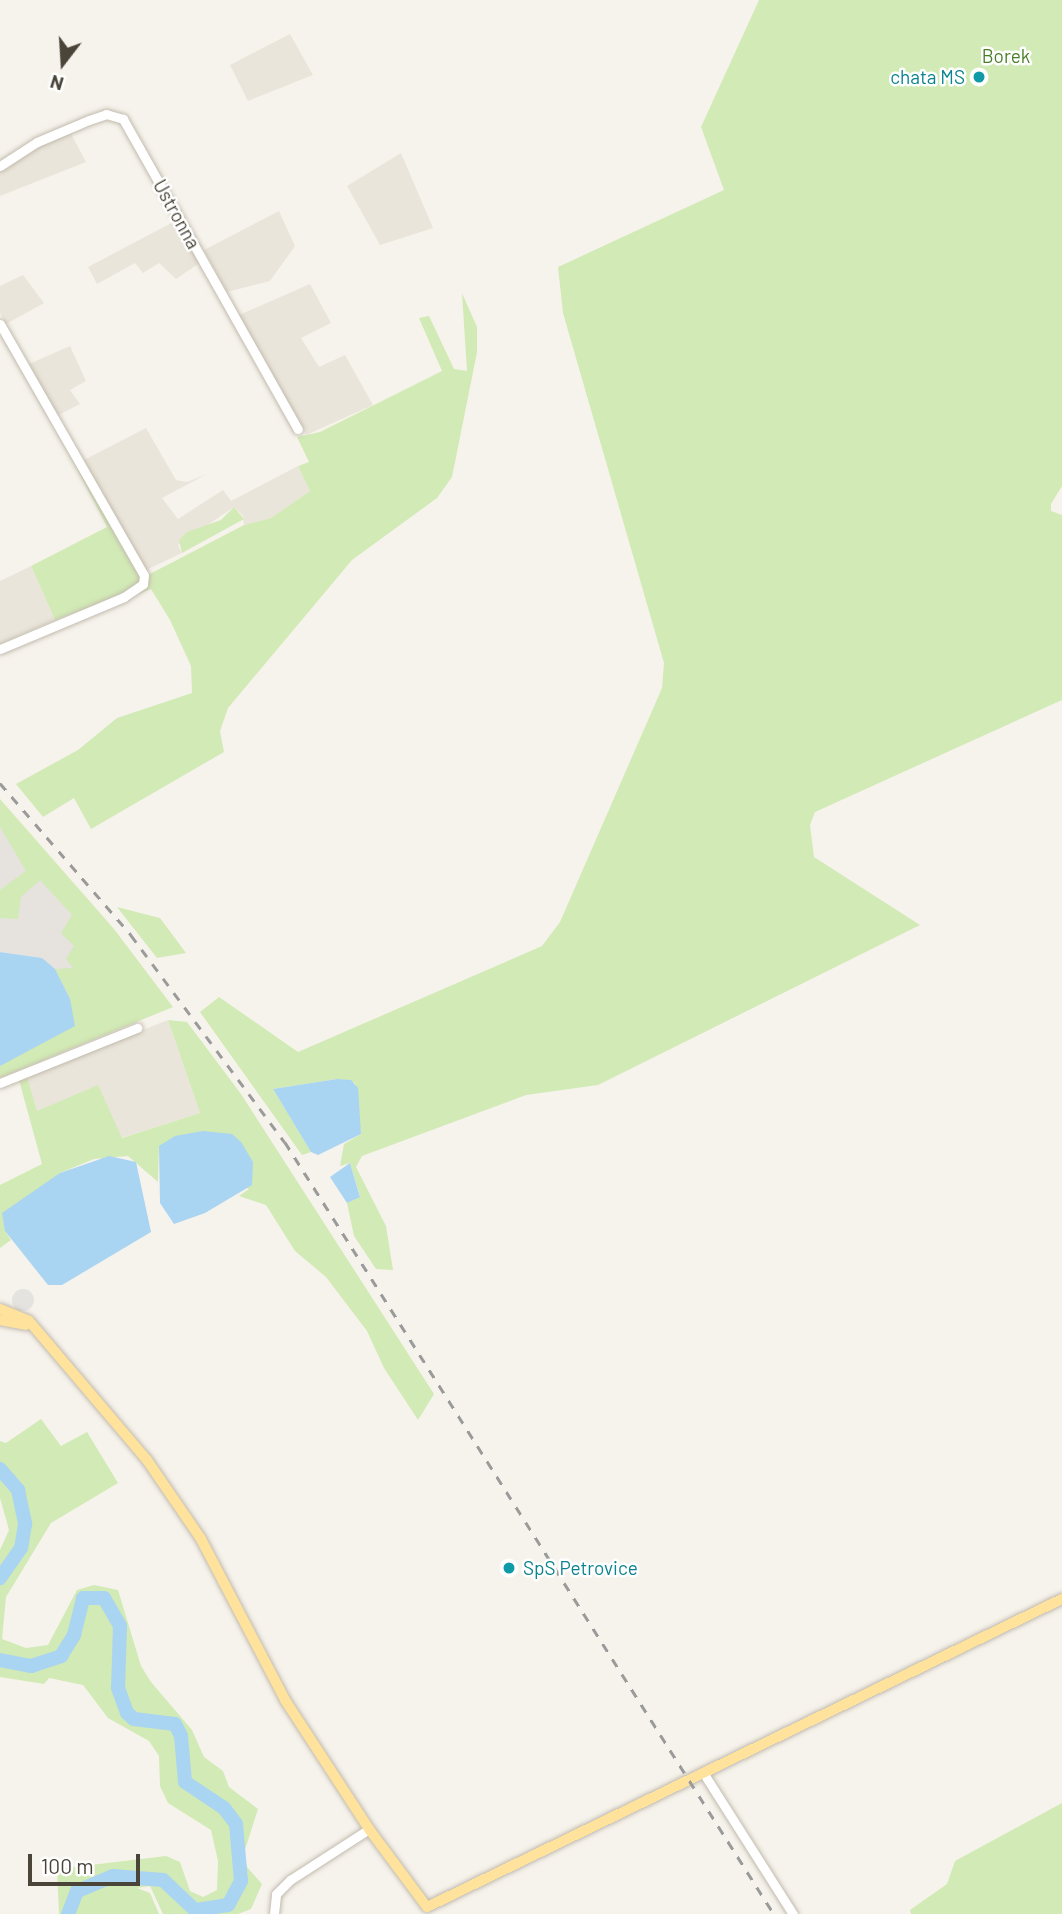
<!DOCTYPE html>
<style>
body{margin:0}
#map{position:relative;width:1062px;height:1914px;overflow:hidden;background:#f6f3ec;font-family:Barlow,sans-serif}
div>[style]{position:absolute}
.residential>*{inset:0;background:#eae5da}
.industrial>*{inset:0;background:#e6e2dd}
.green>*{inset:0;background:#d2eab5}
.parking>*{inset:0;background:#e5e3e0}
.round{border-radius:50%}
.water>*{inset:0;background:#a9d4f2}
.river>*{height:14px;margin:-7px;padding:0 7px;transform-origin:7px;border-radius:7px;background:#a9d4f2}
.roads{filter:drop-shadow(0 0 2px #c2bbae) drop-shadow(0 0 2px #c2bbae)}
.minor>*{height:9px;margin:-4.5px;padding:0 4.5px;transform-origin:4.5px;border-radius:4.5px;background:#fff}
.major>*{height:10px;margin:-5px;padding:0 5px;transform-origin:5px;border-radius:5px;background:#ffe39c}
.rail>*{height:2.5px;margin-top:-1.25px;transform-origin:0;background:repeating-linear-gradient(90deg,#9a9a9a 0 9px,transparent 0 18px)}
.dots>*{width:19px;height:19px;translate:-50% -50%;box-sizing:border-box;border:4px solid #fff;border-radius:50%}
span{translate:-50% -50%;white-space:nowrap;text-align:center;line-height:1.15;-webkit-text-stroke:5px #fff;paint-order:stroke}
.park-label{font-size:19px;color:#4a7f2a}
.culture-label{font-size:19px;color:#0d838f}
.right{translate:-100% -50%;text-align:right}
.left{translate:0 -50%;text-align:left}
.street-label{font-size:19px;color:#4b4439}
.north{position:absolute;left:28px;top:28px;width:70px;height:70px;-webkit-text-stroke:5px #fff;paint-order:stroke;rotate:197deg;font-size:19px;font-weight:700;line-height:28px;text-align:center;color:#4b4439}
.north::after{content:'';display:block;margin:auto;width:24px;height:32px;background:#4b4439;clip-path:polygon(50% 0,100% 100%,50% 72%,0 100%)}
.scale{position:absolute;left:28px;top:1854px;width:112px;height:32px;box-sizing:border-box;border:4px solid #4b4439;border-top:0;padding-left:9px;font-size:21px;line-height:24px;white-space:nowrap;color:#4b4439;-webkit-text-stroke:5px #fff;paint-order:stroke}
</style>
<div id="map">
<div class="residential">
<div style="clip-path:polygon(290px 34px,313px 75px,248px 101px,230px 65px)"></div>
<div style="clip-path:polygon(69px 130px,86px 162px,0 196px,0 169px)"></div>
<div style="clip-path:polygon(401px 153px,433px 228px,380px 245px,347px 186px)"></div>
<div style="clip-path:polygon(279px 211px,295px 246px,270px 281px,227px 292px,204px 250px)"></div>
<div style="clip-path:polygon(177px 220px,201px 262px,176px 279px,159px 263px,143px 273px,135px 263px,97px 284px,88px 267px)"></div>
<div style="clip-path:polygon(23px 275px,44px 303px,6px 324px,0 313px,0 286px)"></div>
<div style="clip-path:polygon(310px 284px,331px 323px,301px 338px,319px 367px,345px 355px,373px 405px,306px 435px,239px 315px)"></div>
<div style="clip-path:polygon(70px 346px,86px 381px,70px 390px,80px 404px,57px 416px,29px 364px)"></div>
<div style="clip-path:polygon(146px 428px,176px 480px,187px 482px,207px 474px,162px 498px,178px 519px,223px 490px,231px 501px,298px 466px,310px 491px,271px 518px,244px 525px,243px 516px,234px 507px,178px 545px,182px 553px,146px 570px,82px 461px)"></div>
<div style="clip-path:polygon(31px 566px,55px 620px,0 644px,0 581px)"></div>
<div style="clip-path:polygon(168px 1020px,200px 1113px,121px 1138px,37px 1111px,27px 1076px)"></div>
</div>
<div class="industrial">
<div style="clip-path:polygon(0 817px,149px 985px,75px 1026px,42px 958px,0 952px)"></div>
</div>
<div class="green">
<div style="clip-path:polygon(759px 0,1062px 0,1062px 486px,1051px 504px,1051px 511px,1062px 515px,1062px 700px,815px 812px,810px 825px,814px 857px,920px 925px,598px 1085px,526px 1095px,362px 1156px,356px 1167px,386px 1226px,393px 1270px,376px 1269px,354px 1236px,347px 1203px,360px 1196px,350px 1163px,340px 1166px,344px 1144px,361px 1134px,355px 1083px,337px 1079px,273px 1089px,311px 1152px,302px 1155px,200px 1012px,219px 997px,298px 1052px,542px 946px,560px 922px,662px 688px,664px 663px,563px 313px,558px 267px,724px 190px,701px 127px)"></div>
<div style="clip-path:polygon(462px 293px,477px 327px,477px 352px,452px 477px,437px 498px,352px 560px,228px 708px,220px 731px,224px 752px,91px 829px,74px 798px,43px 817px,16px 784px,78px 750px,117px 718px,192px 693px,191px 666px,170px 620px,151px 589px,139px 594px,146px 576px,244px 525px,271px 518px,310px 491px,298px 466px,309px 462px,297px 437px,320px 432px,442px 371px,419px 318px,429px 316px,454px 369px,467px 371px)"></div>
<div style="clip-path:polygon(58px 432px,141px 575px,141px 582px,126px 593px,55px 620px,31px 566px,107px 527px)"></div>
<div style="clip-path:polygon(234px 507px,244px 519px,182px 553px,179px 540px,187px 532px,221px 520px)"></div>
<div style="clip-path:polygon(0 799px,114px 929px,173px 1007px,0 1078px,0 1066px,70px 999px,55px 969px,73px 968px,66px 959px,74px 946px,61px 933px,72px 915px,40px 880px,21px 897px,18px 919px,0 918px,0 890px,26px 871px,0 827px)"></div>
<div style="clip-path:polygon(117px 907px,160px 918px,186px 953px,157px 958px)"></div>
<div style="clip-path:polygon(168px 1020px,187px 1022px,241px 1094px,434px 1394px,418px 1420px,384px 1368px,367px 1331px,326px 1277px,295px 1251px,266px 1205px,239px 1196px,249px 1189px,159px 1146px,158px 1182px,128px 1156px,94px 1159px,60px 1173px,5px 1231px,11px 1240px,0 1248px,0 1185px,42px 1164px,19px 1080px,27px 1076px,37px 1111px,98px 1085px,122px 1138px,200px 1113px)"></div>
<div style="clip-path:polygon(41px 1419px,61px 1446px,87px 1432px,118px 1483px,51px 1523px,6px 1597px,2px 1639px,26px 1648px,48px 1645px,77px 1590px,94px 1585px,118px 1590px,141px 1666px,151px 1682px,192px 1730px,204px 1757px,223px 1771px,229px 1787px,258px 1809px,244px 1853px,247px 1867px,262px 1884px,251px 1909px,238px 1914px,163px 1914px,150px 1886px,137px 1888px,150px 1893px,159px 1914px,59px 1914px,57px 1869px,166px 1856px,180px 1862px,190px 1891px,203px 1897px,217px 1890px,218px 1861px,211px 1830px,168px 1803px,160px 1786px,159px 1756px,149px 1741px,108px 1718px,83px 1685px,49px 1678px,44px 1684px,0 1677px,0 1550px,9px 1530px,0 1498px,0 1441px,6px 1443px)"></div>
<div style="clip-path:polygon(1062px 1803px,1062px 1914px,911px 1914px,910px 1910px,947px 1884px,955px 1861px)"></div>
</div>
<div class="parking">
<div class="round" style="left:12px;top:1289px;width:22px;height:22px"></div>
</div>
<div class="water">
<div style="clip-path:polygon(0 952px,42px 958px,55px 969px,70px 999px,75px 1026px,0 1066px)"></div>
<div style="clip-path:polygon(337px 1079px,351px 1080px,358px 1088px,361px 1134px,318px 1155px,311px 1152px,273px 1089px)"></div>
<div style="clip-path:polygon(203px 1131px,232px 1134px,241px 1142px,253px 1162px,252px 1185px,205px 1213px,174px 1224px,160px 1203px,159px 1146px,175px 1136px)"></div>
<div style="clip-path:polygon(109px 1156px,136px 1162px,151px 1232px,62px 1285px,48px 1285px,5px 1231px,2px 1213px,60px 1173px)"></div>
<div style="clip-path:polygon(350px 1163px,360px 1197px,347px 1203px,330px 1177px)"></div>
</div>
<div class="river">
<div style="left:0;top:1469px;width:28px;rotate:49deg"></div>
<div style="left:18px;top:1490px;width:35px;rotate:78deg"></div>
<div style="left:25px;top:1524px;width:24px;rotate:99deg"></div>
<div style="left:21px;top:1548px;width:37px;rotate:125deg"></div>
<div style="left:0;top:1660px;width:32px;rotate:11deg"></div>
<div style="left:31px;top:1666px;width:32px;rotate:-18deg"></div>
<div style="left:61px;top:1656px;width:25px;rotate:-58deg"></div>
<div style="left:74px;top:1635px;width:38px;rotate:-76deg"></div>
<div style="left:83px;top:1598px;width:21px"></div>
<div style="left:104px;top:1598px;width:32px;rotate:60deg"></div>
<div style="left:120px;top:1626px;width:62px;rotate:91.8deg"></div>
<div style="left:118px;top:1688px;width:27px;rotate:70deg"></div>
<div style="left:127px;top:1713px;width:9px;rotate:41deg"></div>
<div style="left:134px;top:1719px;width:41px;rotate:7deg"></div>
<div style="left:175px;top:1724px;width:13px;rotate:63deg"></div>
<div style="left:181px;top:1736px;width:46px;rotate:85deg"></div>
<div style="left:185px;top:1782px;width:47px;rotate:33.7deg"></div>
<div style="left:224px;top:1808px;width:20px;rotate:53deg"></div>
<div style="left:236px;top:1824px;width:57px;rotate:85deg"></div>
<div style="left:241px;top:1881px;width:27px;rotate:118deg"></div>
<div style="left:228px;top:1905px;width:33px;rotate:171deg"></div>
<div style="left:195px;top:1910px;width:44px;rotate:-136.8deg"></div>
<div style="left:163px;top:1880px;width:50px;rotate:-175.4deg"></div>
<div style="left:113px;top:1876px;width:39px;rotate:157deg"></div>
<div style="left:77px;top:1891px;width:25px;rotate:111deg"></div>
</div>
<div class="roads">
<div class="minor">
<div style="left:0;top:166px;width:44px;rotate:-33deg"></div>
<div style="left:37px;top:142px;width:56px;rotate:-22.9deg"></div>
<div style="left:89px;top:120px;width:18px;rotate:-19deg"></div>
<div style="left:106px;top:114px;width:18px;rotate:16deg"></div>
<div style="left:123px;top:119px;width:356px;rotate:60.6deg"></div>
<div style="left:0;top:324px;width:289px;rotate:60.2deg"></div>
<div style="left:144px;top:575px;width:9px;rotate:96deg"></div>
<div style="left:143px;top:584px;width:23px;rotate:146deg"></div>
<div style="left:124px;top:597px;width:134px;rotate:157.2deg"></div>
<div style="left:0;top:1083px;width:148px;rotate:-21.9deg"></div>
<div style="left:704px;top:1774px;width:166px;rotate:57.6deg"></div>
<div style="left:274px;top:1914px;width:20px;rotate:-84deg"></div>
<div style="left:276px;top:1894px;width:20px;rotate:-45deg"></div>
<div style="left:290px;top:1880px;width:94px;rotate:-32.8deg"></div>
</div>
<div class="major">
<div style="left:0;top:1309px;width:31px;rotate:22deg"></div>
<div style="left:29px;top:1321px;width:182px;rotate:49.7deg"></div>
<div style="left:147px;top:1460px;width:96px;rotate:55.6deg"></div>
<div style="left:201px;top:1539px;width:182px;rotate:62.4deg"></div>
<div style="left:285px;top:1700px;width:154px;rotate:56.9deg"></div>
<div style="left:369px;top:1829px;width:97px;rotate:53.4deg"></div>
<div style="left:427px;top:1907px;width:706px;rotate:-25.88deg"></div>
<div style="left:0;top:1320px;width:26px;rotate:11deg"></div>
</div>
</div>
<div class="rail">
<div style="left:0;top:783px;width:201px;rotate:49.2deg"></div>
<div style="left:131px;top:935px;width:258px;rotate:53.4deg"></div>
<div style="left:285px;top:1142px;width:914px;rotate:57.65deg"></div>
</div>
<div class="dots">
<div style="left:979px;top:77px;background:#0f9aa8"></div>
<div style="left:509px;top:1568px;background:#0f9aa8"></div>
</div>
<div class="park-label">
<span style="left:1006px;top:56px">Borek</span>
</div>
<div class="culture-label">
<span class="right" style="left:965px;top:77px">chata MS</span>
<span class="left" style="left:523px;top:1568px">SpS Petrovice</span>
</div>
<div class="street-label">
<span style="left:177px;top:214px;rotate:61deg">Ustronna</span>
</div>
<div class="north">N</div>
<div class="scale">100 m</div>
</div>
